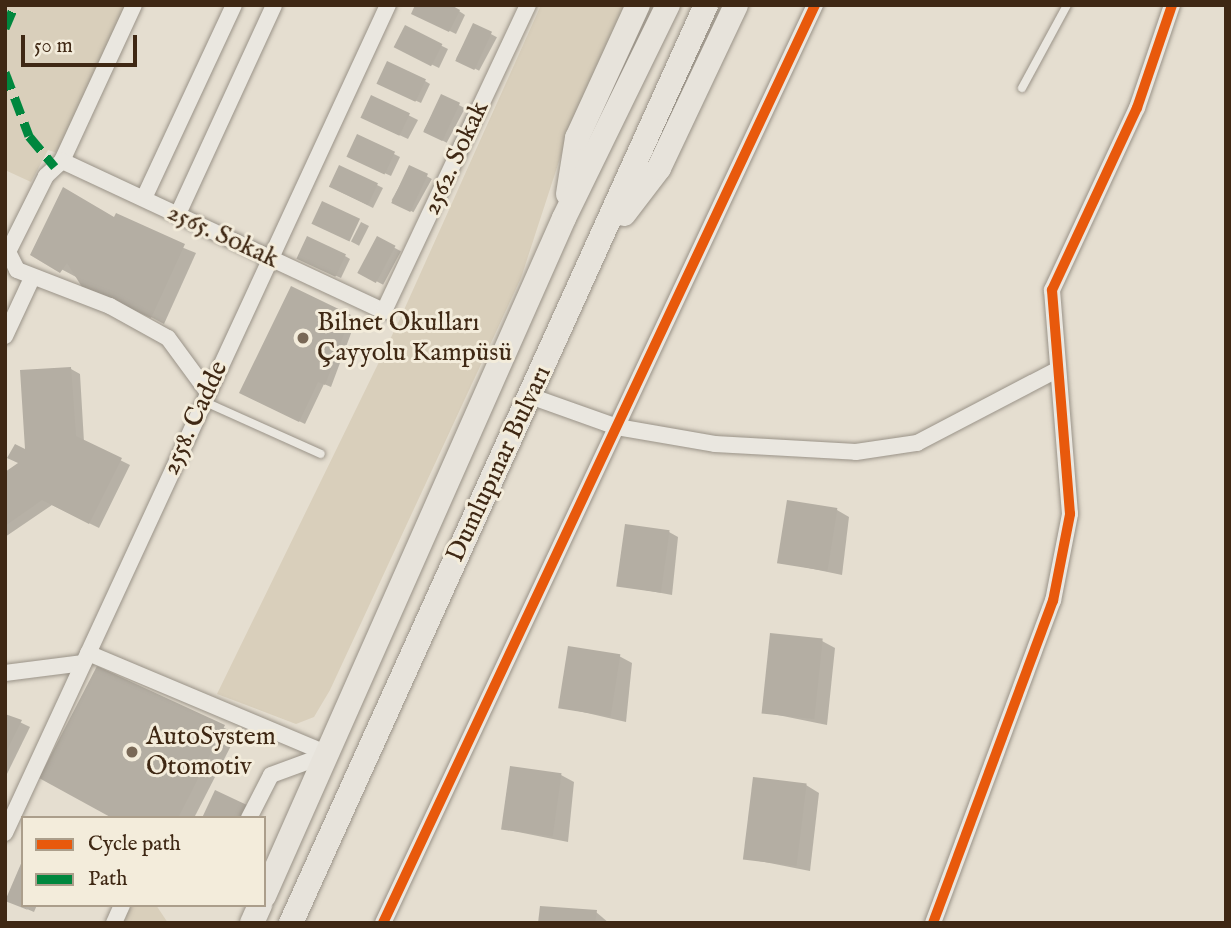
<!DOCTYPE html>
<meta charset="utf-8">
<style>
body{margin:0}
#map{position:relative;width:1231px;height:928px;overflow:hidden;background:#e5ded0;font-family:"IM FELL English",serif}
div>[style]{position:absolute}
.green>*{inset:0;background:#d9cfbb}
.shadow>*{inset:0;background:#0003;transform-origin:0 0}
.building>*{inset:0;background:#b4aea3;transform-origin:0 0}
.roads{filter:drop-shadow(0 0 2px #9a9388) drop-shadow(0 0 2px #9a9388)}
.service>*{height:8px;margin:-4px;padding:0 4px;transform-origin:4px;border-radius:4px;background:#eae7e0}
.minor>*{height:16px;margin:-8px;padding:0 8px;transform-origin:8px;border-radius:8px;background:#eae7e0}
.trunk>*{height:24px;margin:-12px;padding:0 12px;transform-origin:12px;border-radius:12px;background:#e7e3db}
.quiet>*{height:9px;margin-top:-4.5px;transform-origin:0;background:repeating-linear-gradient(90deg,#00873e 0 18px,transparent 0 27px)}
.cycleway>*{height:10px;margin:-5px;padding:0 5px;transform-origin:5px;border-radius:5px;background:#e8590c}
.dots>*{width:19px;height:19px;translate:-50% -50%;box-sizing:border-box;border:4px solid #f3ecdb;border-radius:50%}
span{translate:-50% -50%;white-space:nowrap;text-align:center;line-height:1.15;-webkit-text-stroke:6px #f3ecdb;paint-order:stroke}
.street-label{font-size:26px;color:#3f2814}
.poi-label{font-size:26px;color:#3f2814}
.left{translate:0 -50%;text-align:left}
.frame{position:absolute;inset:0;border:7px solid #3f2814;pointer-events:none}
.legend{position:absolute;left:21px;top:816px;width:245px;height:91px;box-sizing:border-box;background:#f3ecdb;border:2px solid #ab9e8b;margin:0;padding:9px 12px;list-style:none;font-size:21px;color:#3f2814}
.legend li{display:flex;align-items:center;gap:14px;height:35px}
.legend b{width:35px;border:2px solid #ab9e8b}
.scale{position:absolute;left:21px;top:35px;width:116px;height:32px;box-sizing:border-box;border:4px solid #3f2814;border-top:0;padding-left:9px;font-size:21px;line-height:24px;white-space:nowrap;color:#3f2814;-webkit-text-stroke:5px #f3ecdb;paint-order:stroke}
</style>
<div id="map">
<div class="green">
<div style="clip-path:polygon(5px 5px,126px 5px,60px 154px,48px 150px,31px 182px,5px 170px)"></div>
<div style="clip-path:polygon(541px 5px,627px 5px,565px 143px,521px 278px,330px 690px,314px 717px,296px 724px,217px 694px,399px 321px)"></div>
<div style="clip-path:polygon(132px 905px,156px 905px,168px 923px,122px 923px)"></div>
</div>
<div class="shadow">
<div style="clip-path:polygon(459px 11px,465px 15px,456px 34px,419px 16px)"></div>
<div style="left:474px;top:25px;width:26px;height:38px;rotate:28deg"></div>
<div style="clip-path:polygon(406px 28px,448px 49px,439px 68px,402px 50px)"></div>
<div style="clip-path:polygon(425px 81px,430px 84px,421px 103px,384px 86px)"></div>
<div style="left:442px;top:96px;width:26px;height:39px;rotate:28deg"></div>
<div style="clip-path:polygon(372px 97px,418px 120px,408px 139px,371px 122px)"></div>
<div style="clip-path:polygon(358px 136px,400px 157px,391px 176px,354px 159px)"></div>
<div style="left:410px;top:167px;width:25px;height:38px;rotate:29deg"></div>
<div style="clip-path:polygon(377px 185px,383px 188px,373px 208px,337px 190px)"></div>
<div style="clip-path:polygon(115px 220px,196px 253px,164px 324px,33px 254px)"></div>
<div style="left:361px;top:222px;width:9px;height:22px;rotate:27deg"></div>
<div style="left:378px;top:239px;width:26px;height:38px;rotate:28deg"></div>
<div style="clip-path:polygon(345px 256px,350px 259px,341px 278px,304px 261px)"></div>
<div style="clip-path:polygon(292px 288px,356px 320px,331px 387px,324px 384px,305px 424px,247px 396px)"></div>
<div style="clip-path:polygon(71px 369px,80px 374px,84px 442px,130px 465px,99px 528px,52px 505px,5px 537px,5px 474px,21px 463px)"></div>
<div style="clip-path:polygon(837px 510px,849px 517px,842px 575px,780px 562px)"></div>
<div style="clip-path:polygon(669px 532px,678px 537px,672px 595px,618px 585px)"></div>
<div style="clip-path:polygon(822px 641px,835px 648px,827px 725px,763px 712px)"></div>
<div style="clip-path:polygon(619px 656px,632px 663px,626px 722px,561px 707px)"></div>
<div style="clip-path:polygon(98px 668px,237px 734px,194px 818px,115px 818px)"></div>
<div style="clip-path:polygon(5px 715px,30px 727px,5px 778px)"></div>
<div style="clip-path:polygon(561px 775px,574px 782px,568px 842px,503px 829px)"></div>
<div style="clip-path:polygon(806px 785px,819px 793px,810px 871px,744px 858px)"></div>
<div style="clip-path:polygon(13px 903px,23px 905px,37px 905px,34px 912px)"></div>
<div style="clip-path:polygon(596px 912px,609px 923px,540px 923px)"></div>
</div>
<div class="building">
<div style="clip-path:polygon(415px 5px,451px 5px,460px 10px,449px 32px,411px 14px)"></div>
<div style="left:473px;top:23px;width:21px;height:42px;rotate:25deg"></div>
<div style="left:405px;top:25px;width:42px;height:25px;rotate:27deg"></div>
<div style="left:387px;top:61px;width:43px;height:25px;rotate:25deg"></div>
<div style="left:441px;top:94px;width:21px;height:42px;rotate:25deg"></div>
<div style="left:371px;top:95px;width:43px;height:25px;rotate:25deg"></div>
<div style="left:357px;top:134px;width:42px;height:25px;rotate:25deg"></div>
<div style="left:339px;top:165px;width:43px;height:24px;rotate:25deg"></div>
<div style="left:409px;top:165px;width:21px;height:42px;rotate:25deg"></div>
<div style="clip-path:polygon(63px 187px,114px 217px,116px 213px,185px 244px,151px 318px,82px 287px,67px 263px,60px 273px,30px 255px)"></div>
<div style="left:322px;top:201px;width:42px;height:25px;rotate:25deg"></div>
<div style="left:307px;top:236px;width:43px;height:25px;rotate:25deg"></div>
<div style="left:377px;top:236px;width:21px;height:42px;rotate:28deg"></div>
<div style="clip-path:polygon(291px 286px,351px 315px,325px 385px,318px 382px,299px 422px,239px 393px)"></div>
<div style="clip-path:polygon(71px 367px,76px 436px,122px 458px,89px 524px,42px 500px,5px 526px,5px 472px,18px 463px,7px 458px,15px 444px,25px 449px,20px 370px)"></div>
<div style="left:787px;top:500px;width:51px;height:64px;rotate:9deg"></div>
<div style="left:625px;top:524px;width:45px;height:63px;rotate:8deg"></div>
<div style="left:770px;top:633px;width:53px;height:81px;rotate:6deg"></div>
<div style="left:568px;top:646px;width:53px;height:63px;rotate:9deg"></div>
<div style="clip-path:polygon(97px 666px,225px 725px,178px 818px,112px 818px,39px 778px)"></div>
<div style="clip-path:polygon(5px 714px,22px 720px,5px 754px)"></div>
<div style="left:510px;top:766px;width:52px;height:64px;rotate:8deg"></div>
<div style="left:753px;top:777px;width:54px;height:83px;rotate:7deg"></div>
<div style="clip-path:polygon(215px 790px,249px 806px,244px 818px,202px 818px)"></div>
<div style="clip-path:polygon(23px 859px,23px 905px,28px 910px,5px 901px)"></div>
<div style="clip-path:polygon(540px 906px,597px 910px,595px 923px,538px 923px)"></div>
</div>
<div class="roads">
<div class="service">
<div style="left:1022px;top:88px;width:94px;rotate:-61.5deg"></div>
<div style="left:203px;top:401px;width:129px;rotate:24.2deg"></div>
</div>
<div class="minor">
<div style="left:134px;top:5px;width:172px;rotate:114.8deg"></div>
<div style="left:62px;top:161px;width:22px;rotate:137deg"></div>
<div style="left:46px;top:176px;width:85px;rotate:116.6deg"></div>
<div style="left:8px;top:252px;width:20px;rotate:63deg"></div>
<div style="left:17px;top:270px;width:100px;rotate:21.2deg"></div>
<div style="left:110px;top:306px;width:66px;rotate:28.9deg"></div>
<div style="left:168px;top:338px;width:66px;rotate:53.7deg"></div>
<div style="left:62px;top:161px;width:355px;rotate:25deg"></div>
<div style="left:384px;top:311px;width:338px;rotate:-64.8deg"></div>
<div style="left:144px;top:198px;width:213px;rotate:-65deg"></div>
<div style="left:178px;top:214px;width:230px;rotate:-65.3deg"></div>
<div style="left:5px;top:336px;width:64px;rotate:-65deg"></div>
<div style="left:530px;top:396px;width:92px;rotate:19.6deg"></div>
<div style="left:617px;top:427px;width:99px;rotate:9.8deg"></div>
<div style="left:715px;top:444px;width:141px;rotate:3.2deg"></div>
<div style="left:856px;top:452px;width:62px;rotate:-8.4deg"></div>
<div style="left:917px;top:443px;width:156px;rotate:-27.6deg"></div>
<div style="left:88px;top:653px;width:260px;rotate:22.8deg"></div>
<div style="left:5px;top:673px;width:79px;rotate:-7.3deg"></div>
<div style="left:249px;top:818px;width:48px;rotate:-62.9deg"></div>
<div style="left:271px;top:775px;width:61px;rotate:-20.2deg"></div>
<div style="left:5px;top:833px;width:912px;rotate:-65.18deg"></div>
<div style="left:114px;top:923px;width:20px;rotate:-66deg"></div>
<div style="left:383px;top:923px;width:1015px;rotate:-64.8deg"></div>
<div style="left:933px;top:923px;width:344px;rotate:-69.6deg"></div>
<div style="left:1053px;top:601px;width:89px;rotate:-78.9deg"></div>
<div style="left:1070px;top:514px;width:225px;rotate:-94.6deg"></div>
<div style="left:1052px;top:290px;width:201px;rotate:-65deg"></div>
<div style="left:1137px;top:108px;width:109px;rotate:-71.2deg"></div>
</div>
<div class="trunk">
<div style="left:568px;top:194px;width:57px;rotate:-80.9deg"></div>
<div style="left:577px;top:138px;width:146px;rotate:-65.4deg"></div>
<div style="left:624px;top:214px;width:58px;rotate:-52.7deg"></div>
<div style="left:659px;top:168px;width:180px;rotate:-64.7deg"></div>
<div style="left:264px;top:896px;width:741px;rotate:-66.13deg"></div>
<div style="left:564px;top:218px;width:237px;rotate:-64deg"></div>
<div style="left:252px;top:923px;width:20px;rotate:-66deg"></div>
<div style="left:291px;top:923px;width:1007px;rotate:-65.67deg"></div>
</div>
</div>
<div class="quiet">
<div style="left:5px;top:28px;width:25px;rotate:-67deg"></div>
<div style="left:5px;top:72px;width:68px;rotate:69.4deg"></div>
<div style="left:29px;top:136px;width:40px;rotate:50deg"></div>
</div>
<div class="cycleway">
<div style="left:383px;top:923px;width:1015px;rotate:-64.8deg"></div>
<div style="left:933px;top:923px;width:344px;rotate:-69.6deg"></div>
<div style="left:1053px;top:601px;width:89px;rotate:-78.9deg"></div>
<div style="left:1070px;top:514px;width:225px;rotate:-94.6deg"></div>
<div style="left:1052px;top:290px;width:201px;rotate:-65deg"></div>
<div style="left:1137px;top:108px;width:109px;rotate:-71.2deg"></div>
</div>
<div class="dots">
<div style="left:303px;top:338px;background:#796856"></div>
<div style="left:132px;top:752px;background:#796856"></div>
</div>
<div class="street-label">
<span style="left:456px;top:158px;rotate:-65deg">2562. Sokak</span>
<span style="left:223px;top:236px;rotate:25deg">2565. Sokak</span>
<span style="left:195px;top:418px;rotate:-65deg">2558. Cadde</span>
<span style="left:499px;top:464px;rotate:-65deg">Dumlupınar Bulvarı</span>
</div>
<div class="poi-label">
<span class="left" style="left:317px;top:338px">Bilnet Okulları<br>Çayyolu Kampüsü</span>
<span class="left" style="left:146px;top:752px">AutoSystem<br>Otomotiv</span>
</div>
<div class="frame"></div>
<ul class="legend">
<li><b style="height:9px;background:#e8590c"></b>Cycle path</li>
<li><b style="height:9px;background:#00873e"></b>Path</li>
</ul>
<div class="scale">50 m</div>
</div>
